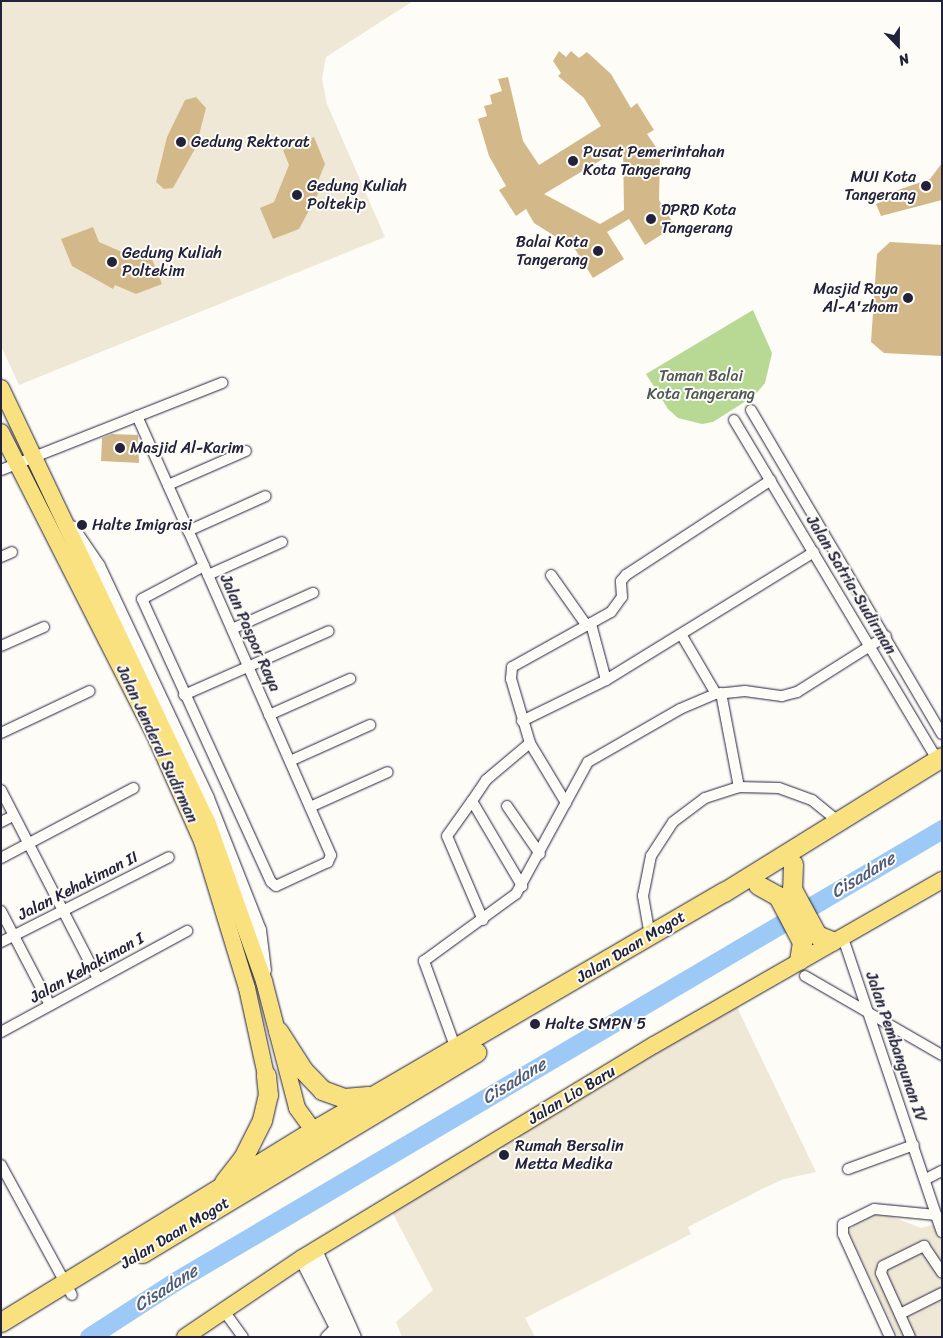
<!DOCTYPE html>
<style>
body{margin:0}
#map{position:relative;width:943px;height:1338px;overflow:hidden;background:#fdfcf7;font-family:Sriracha,sans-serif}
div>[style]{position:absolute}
.built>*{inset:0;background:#f0e8d6}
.green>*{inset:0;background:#b7d993}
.river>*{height:19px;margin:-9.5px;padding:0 9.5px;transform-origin:9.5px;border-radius:9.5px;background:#9cc9f6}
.building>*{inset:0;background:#d3b989}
.roads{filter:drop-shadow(0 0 1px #22223b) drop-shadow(0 0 1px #22223b)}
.street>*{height:10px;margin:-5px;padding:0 5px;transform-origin:5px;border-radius:5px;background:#fdfcf7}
.secondary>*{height:15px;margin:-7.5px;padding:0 7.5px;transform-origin:7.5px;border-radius:7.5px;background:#fdfcf7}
.primary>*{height:16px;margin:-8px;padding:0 8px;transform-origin:8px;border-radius:8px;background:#fae180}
.highway>*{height:19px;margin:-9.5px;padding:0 9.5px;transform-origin:9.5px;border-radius:9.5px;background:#fae180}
.dots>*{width:14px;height:14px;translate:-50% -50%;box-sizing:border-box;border:2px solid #fdfcf7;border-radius:50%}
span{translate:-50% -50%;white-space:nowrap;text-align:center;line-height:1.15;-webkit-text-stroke:4px #fdfcf7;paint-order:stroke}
.poi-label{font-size:16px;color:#22223b}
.left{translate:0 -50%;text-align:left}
.right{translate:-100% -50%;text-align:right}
.park-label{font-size:16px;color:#4f5955}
.street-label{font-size:16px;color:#22223b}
.water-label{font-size:18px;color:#4d5c7c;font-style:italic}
.frame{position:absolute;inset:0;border:2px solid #22223b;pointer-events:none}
.north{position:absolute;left:873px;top:20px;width:50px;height:50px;-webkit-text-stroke:4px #fdfcf7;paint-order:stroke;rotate:158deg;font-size:14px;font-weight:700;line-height:20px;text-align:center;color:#22223b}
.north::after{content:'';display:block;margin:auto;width:18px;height:22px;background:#22223b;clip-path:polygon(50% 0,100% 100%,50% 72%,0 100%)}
</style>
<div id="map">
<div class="built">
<div style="clip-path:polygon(1px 1px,413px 1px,326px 57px,322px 79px,327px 104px,385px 237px,19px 385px,1px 346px)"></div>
<div style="clip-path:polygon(734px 1001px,816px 1172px,784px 1179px,762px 1189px,688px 1227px,691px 1234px,525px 1318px,535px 1337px,402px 1337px,396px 1322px,433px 1290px,390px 1208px)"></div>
<div style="clip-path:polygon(873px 1209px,921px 1228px,942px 1222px,942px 1337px,898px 1337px,848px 1231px)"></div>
</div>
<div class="green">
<div style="clip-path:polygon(753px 310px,772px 353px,765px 383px,754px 396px,713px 422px,702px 424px,678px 418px,668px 409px,646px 374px)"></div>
</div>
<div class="river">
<div style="left:89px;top:1337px;width:101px;rotate:-32.9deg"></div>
<div style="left:174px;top:1282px;width:892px;rotate:-30.53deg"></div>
</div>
<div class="building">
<div style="clip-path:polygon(evenodd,559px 51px,566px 57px,571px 51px,579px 58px,587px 52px,611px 74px,631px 108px,637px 103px,654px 130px,647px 134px,660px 153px,659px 200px,675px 226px,645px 245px,629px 219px,607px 232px,624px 259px,593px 278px,575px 249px,534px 223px,526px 209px,516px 216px,499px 190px,506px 186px,489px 156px,478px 119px,487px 116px,484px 106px,492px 104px,490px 95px,502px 91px,498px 79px,508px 77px,523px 141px,539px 165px,601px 126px,584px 98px,558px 76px,561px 73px,553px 61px,559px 51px,623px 147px,624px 210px,600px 224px,544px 194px,623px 147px)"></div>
<div style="clip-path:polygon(196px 97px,206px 108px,196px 147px,173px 188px,164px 189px,156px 182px,167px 137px,185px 100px)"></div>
<div style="clip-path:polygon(314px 137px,325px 164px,316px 186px,321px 188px,299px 229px,273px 239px,260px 208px,274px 202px,289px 165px,283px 150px)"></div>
<div style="clip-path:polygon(942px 163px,942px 200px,881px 216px,876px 204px,891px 198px,889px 193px,930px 179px)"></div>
<div style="clip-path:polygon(93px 227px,99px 242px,136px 258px,149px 252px,162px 284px,136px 294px,115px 285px,113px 289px,72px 266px,61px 239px)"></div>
<div style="clip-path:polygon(890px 242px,942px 245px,942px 356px,884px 353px,871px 342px,877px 254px)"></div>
<div style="clip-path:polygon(112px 434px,138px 435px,139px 463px,101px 461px,102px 438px)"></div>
</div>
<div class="roads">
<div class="street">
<div style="left:751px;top:410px;width:376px;rotate:59.5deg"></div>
<div style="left:137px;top:416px;width:164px;rotate:65.9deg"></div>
<div style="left:204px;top:566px;width:316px;rotate:66.3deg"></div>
<div style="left:331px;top:855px;width:8px;rotate:113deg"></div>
<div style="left:328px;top:862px;width:57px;rotate:155.2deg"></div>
<div style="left:276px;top:886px;width:6px;rotate:-141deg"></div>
<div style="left:271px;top:882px;width:311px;rotate:-114.5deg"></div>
<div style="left:142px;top:599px;width:70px;rotate:-28deg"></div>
<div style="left:734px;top:420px;width:399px;rotate:59.1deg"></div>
<div style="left:1px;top:470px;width:238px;rotate:-21.5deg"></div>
<div style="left:168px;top:485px;width:85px;rotate:-23.6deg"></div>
<div style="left:188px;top:531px;width:85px;rotate:-24.2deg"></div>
<div style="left:1px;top:557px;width:12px;rotate:-24deg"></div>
<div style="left:208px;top:575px;width:81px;rotate:-24deg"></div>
<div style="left:551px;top:575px;width:62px;rotate:54.8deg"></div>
<div style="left:591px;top:624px;width:58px;rotate:75deg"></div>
<div style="left:232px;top:629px;width:89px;rotate:-24deg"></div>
<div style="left:681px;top:634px;width:69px;rotate:59.7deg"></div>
<div style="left:1px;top:646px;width:47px;rotate:-23.8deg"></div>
<div style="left:721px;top:693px;width:96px;rotate:79.2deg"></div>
<div style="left:184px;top:695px;width:158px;rotate:-23.8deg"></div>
<div style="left:269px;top:715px;width:89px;rotate:-24deg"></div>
<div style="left:522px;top:721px;width:93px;rotate:-26deg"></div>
<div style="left:606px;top:680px;width:244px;rotate:-31.6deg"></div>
<div style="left:1px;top:733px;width:98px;rotate:-25.3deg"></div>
<div style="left:290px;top:761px;width:88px;rotate:-24.2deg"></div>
<div style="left:1px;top:790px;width:212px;rotate:62.8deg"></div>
<div style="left:472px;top:801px;width:25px;rotate:-56deg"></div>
<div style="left:486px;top:780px;width:57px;rotate:-40.1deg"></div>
<div style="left:566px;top:803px;width:70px;rotate:-121deg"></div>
<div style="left:530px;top:743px;width:67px;rotate:-106.5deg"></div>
<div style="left:511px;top:679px;width:12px;rotate:-85deg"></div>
<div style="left:512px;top:667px;width:113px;rotate:-29.1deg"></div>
<div style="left:611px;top:612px;width:19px;rotate:-54deg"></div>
<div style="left:622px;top:597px;width:16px;rotate:-94deg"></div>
<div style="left:621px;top:581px;width:8px;rotate:-50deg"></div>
<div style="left:626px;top:575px;width:173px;rotate:-33.2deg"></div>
<div style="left:507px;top:806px;width:58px;rotate:55.5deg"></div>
<div style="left:310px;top:807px;width:85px;rotate:-24.2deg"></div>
<div style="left:1px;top:822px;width:13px;rotate:-27deg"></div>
<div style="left:1px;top:858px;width:150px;rotate:-27.8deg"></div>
<div style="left:1px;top:911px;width:106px;rotate:62.5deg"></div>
<div style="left:483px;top:920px;width:91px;rotate:-113.2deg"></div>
<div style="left:447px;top:836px;width:43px;rotate:-54.5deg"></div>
<div style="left:472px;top:801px;width:99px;rotate:59.5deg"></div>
<div style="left:842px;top:935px;width:295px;rotate:71.4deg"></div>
<div style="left:936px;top:1215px;width:62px;rotate:-174.5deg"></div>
<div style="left:874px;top:1209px;width:34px;rotate:154deg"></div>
<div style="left:843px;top:1224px;width:10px;rotate:90deg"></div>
<div style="left:843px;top:1234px;width:113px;rotate:65.5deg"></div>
<div style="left:650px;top:936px;width:41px;rotate:-99.9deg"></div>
<div style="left:643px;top:896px;width:41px;rotate:-78.7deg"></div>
<div style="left:651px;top:856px;width:40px;rotate:-57.1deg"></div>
<div style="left:673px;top:822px;width:40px;rotate:-37deg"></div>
<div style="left:705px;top:798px;width:36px;rotate:-18deg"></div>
<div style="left:739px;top:787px;width:40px;rotate:1.4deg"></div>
<div style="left:779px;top:788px;width:35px;rotate:20deg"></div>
<div style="left:812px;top:800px;width:35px;rotate:39deg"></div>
<div style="left:1px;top:942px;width:188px;rotate:-26.8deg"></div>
<div style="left:805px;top:976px;width:158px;rotate:30deg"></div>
<div style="left:1px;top:1032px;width:212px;rotate:-28.5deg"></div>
<div style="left:456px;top:1049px;width:94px;rotate:-110deg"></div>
<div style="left:424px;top:961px;width:114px;rotate:-36.1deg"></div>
<div style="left:516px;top:894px;width:150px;rotate:-61.4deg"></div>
<div style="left:588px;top:762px;width:106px;rotate:-29.9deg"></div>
<div style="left:680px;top:709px;width:39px;rotate:-23deg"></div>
<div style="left:716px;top:694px;width:29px;rotate:-6deg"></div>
<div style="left:745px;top:691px;width:37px;rotate:8deg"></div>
<div style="left:782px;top:696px;width:16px;rotate:-15deg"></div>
<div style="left:797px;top:692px;width:105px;rotate:-32.2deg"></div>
<div style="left:1px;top:1165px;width:148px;rotate:61.4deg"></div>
<div style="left:848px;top:1169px;width:70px;rotate:-20deg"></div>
<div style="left:926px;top:1179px;width:18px;rotate:-27deg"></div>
<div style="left:936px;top:1215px;width:18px;rotate:71deg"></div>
<div style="left:224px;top:1311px;width:32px;rotate:54deg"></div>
<div style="left:900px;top:1314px;width:47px;rotate:-26.6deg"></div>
<div style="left:326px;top:1337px;width:14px;rotate:-45deg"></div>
<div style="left:910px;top:1337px;width:70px;rotate:-114.4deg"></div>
<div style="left:881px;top:1273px;width:7px;rotate:-74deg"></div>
<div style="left:883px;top:1266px;width:46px;rotate:-26deg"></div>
<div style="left:924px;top:1246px;width:32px;rotate:56deg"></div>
</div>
<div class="secondary">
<div style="left:71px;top:528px;width:46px;rotate:55.6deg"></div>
<div style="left:97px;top:566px;width:256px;rotate:64.8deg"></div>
<div style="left:206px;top:798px;width:142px;rotate:68.5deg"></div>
<div style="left:258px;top:930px;width:40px;rotate:82.9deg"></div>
<div style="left:314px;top:1250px;width:95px;rotate:65.9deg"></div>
<div style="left:302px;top:1258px;width:89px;rotate:63.1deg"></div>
</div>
<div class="primary">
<div style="left:1px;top:388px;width:480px;rotate:64.6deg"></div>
<div style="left:207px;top:821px;width:170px;rotate:70.4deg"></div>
<div style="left:264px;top:981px;width:131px;rotate:75.4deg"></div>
<div style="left:297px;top:1108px;width:24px;rotate:54deg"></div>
<div style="left:311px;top:1127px;width:16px;rotate:14deg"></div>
<div style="left:1px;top:432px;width:345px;rotate:63.1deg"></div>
<div style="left:157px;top:740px;width:111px;rotate:66deg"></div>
<div style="left:202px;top:841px;width:154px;rotate:73deg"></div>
<div style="left:247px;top:988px;width:89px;rotate:77.7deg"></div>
<div style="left:185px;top:1337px;width:141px;rotate:-34deg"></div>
<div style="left:302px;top:1258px;width:411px;rotate:-31.2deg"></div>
<div style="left:654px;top:1045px;width:332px;rotate:-29.8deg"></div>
</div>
<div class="highway">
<div style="left:793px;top:864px;width:25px;rotate:92deg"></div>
<div style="left:792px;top:889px;width:52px;rotate:61.5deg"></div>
<div style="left:817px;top:935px;width:16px;rotate:22deg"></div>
<div style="left:758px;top:885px;width:23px;rotate:29deg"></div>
<div style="left:778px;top:896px;width:52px;rotate:62.4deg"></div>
<div style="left:802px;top:942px;width:18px;rotate:99deg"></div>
<div style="left:278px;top:1031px;width:46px;rotate:57.3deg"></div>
<div style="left:303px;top:1070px;width:28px;rotate:46deg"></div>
<div style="left:322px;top:1090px;width:23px;rotate:20deg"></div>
<div style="left:344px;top:1098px;width:24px;rotate:-5deg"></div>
<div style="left:224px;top:1182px;width:31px;rotate:-52deg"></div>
<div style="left:243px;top:1158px;width:42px;rotate:-63.4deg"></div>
<div style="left:262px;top:1120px;width:26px;rotate:-77deg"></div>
<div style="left:268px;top:1095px;width:20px;rotate:-96deg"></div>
<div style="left:142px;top:1253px;width:390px;rotate:-31deg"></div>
<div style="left:1px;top:1322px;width:369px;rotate:-31.5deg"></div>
<div style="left:316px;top:1129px;width:472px;rotate:-30.2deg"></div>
<div style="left:724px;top:892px;width:256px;rotate:-31.8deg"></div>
</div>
</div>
<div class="dots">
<div style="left:181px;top:142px;background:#22223b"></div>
<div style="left:573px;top:161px;background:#22223b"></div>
<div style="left:926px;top:186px;background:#22223b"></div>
<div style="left:297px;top:195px;background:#22223b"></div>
<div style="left:651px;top:219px;background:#22223b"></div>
<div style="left:598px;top:251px;background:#22223b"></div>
<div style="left:112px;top:262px;background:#22223b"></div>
<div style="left:908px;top:298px;background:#22223b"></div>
<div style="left:120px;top:448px;background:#22223b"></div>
<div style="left:82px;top:525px;background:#22223b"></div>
<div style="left:535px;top:1024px;background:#22223b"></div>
<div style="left:504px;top:1155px;background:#22223b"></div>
</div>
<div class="poi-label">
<span class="left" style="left:191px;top:142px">Gedung Rektorat</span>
<span class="left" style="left:583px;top:161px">Pusat Pemerintahan<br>Kota Tangerang</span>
<span class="right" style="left:916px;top:186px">MUI Kota<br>Tangerang</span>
<span class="left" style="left:307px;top:195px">Gedung Kuliah<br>Poltekip</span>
<span class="left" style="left:661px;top:219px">DPRD Kota<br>Tangerang</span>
<span class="right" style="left:588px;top:251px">Balai Kota<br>Tangerang</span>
<span class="left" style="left:122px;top:262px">Gedung Kuliah<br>Poltekim</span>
<span class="right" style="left:898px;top:298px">Masjid Raya<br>Al-A'zhom</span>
<span class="left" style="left:130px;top:448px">Masjid Al-Karim</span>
<span class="left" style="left:92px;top:525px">Halte Imigrasi</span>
<span class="left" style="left:545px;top:1024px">Halte SMPN 5</span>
<span class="left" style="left:515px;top:1155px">Rumah Bersalin<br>Metta Medika</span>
</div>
<div class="park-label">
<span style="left:701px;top:385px">Taman Balai<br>Kota Tangerang</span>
</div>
<div class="street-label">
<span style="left:851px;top:585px;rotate:59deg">Jalan Satria-Sudirman</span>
<span style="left:250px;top:633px;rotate:66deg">Jalan Paspor Raya</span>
<span style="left:157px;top:744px;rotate:65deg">Jalan Jenderal Sudirman</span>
<span style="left:78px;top:886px;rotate:-27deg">Jalan Kehakiman II</span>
<span style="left:631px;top:947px;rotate:-31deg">Jalan Daan Mogot</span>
<span style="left:87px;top:968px;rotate:-29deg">Jalan Kehakiman I</span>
<span style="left:896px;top:1047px;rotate:71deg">Jalan Pembangunan IV</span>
<span style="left:572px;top:1095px;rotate:-31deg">Jalan Lio Baru</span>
<span style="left:175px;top:1233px;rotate:-31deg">Jalan Daan Mogot</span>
</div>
<div class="water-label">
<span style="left:863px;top:875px;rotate:-31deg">Cisadane</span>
<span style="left:514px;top:1081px;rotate:-31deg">Cisadane</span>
<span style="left:166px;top:1288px;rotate:-32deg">Cisadane</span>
</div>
<div class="frame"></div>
<div class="north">N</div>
</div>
